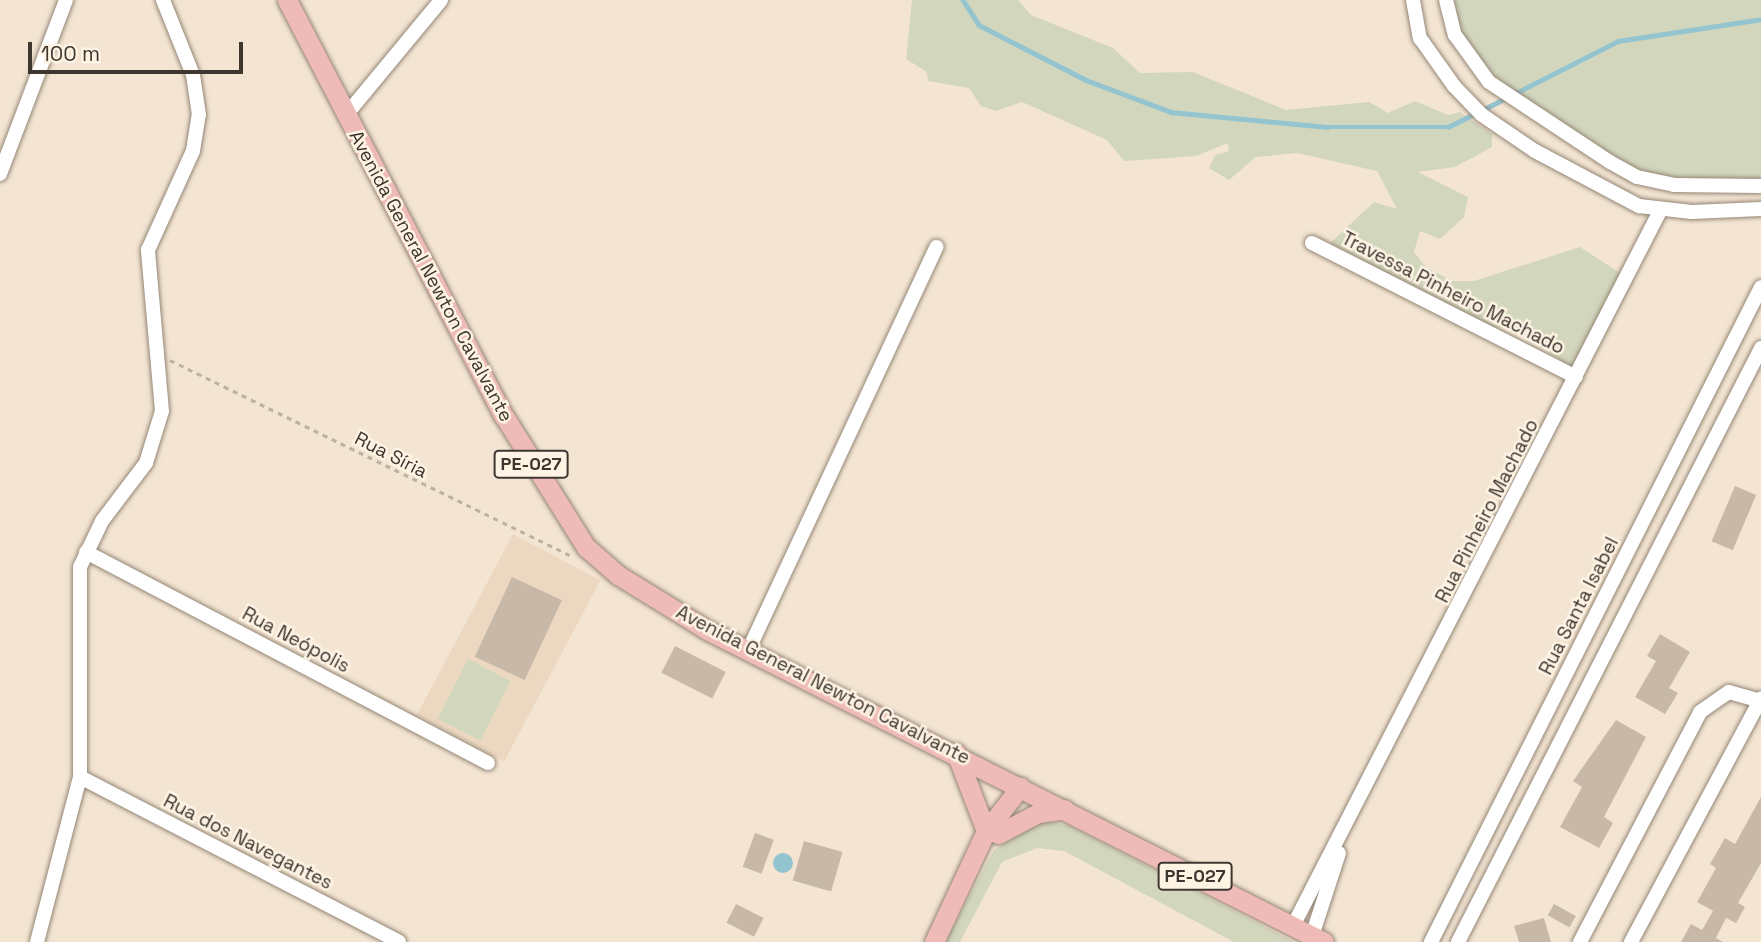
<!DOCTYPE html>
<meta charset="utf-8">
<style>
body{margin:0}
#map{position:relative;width:1761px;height:942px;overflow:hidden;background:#f4e5d3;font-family:"Space Grotesk",sans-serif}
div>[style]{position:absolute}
.built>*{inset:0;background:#ecd8c0;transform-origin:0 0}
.green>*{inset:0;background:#d2d6bd;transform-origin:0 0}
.water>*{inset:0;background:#93c4cf}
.round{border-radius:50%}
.stream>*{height:4.5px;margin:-2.25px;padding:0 2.25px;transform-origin:2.25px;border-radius:2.25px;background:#93c4cf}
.building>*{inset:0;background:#c8b8a8;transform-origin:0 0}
.path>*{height:2.5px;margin-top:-1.25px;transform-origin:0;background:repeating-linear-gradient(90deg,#bdb1a2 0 5px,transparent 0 10px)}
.roads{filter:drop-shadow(0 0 2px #948676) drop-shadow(0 0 2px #948676)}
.minor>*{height:14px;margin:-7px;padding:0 7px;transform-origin:7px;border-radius:7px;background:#fff}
.major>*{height:19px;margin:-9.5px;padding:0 9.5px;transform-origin:9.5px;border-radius:9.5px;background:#eebbb9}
span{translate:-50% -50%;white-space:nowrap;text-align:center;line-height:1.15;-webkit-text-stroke:5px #fff3e4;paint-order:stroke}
.shield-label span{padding:2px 5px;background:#fff3e4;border:2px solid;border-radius:5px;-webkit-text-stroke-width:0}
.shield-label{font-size:18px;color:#3d3730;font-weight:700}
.street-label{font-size:19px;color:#3d3730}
.scale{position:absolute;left:28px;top:42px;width:215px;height:32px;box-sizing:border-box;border:4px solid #3d3730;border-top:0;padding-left:9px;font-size:21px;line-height:24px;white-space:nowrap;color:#3d3730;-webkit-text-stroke:5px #fff3e4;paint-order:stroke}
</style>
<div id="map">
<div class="built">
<div style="left:513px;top:534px;width:99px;height:205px;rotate:28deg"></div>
</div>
<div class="green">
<div style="clip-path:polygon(912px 0,1018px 0,1031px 15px,1113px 48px,1140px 73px,1193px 72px,1286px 110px,1369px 102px,1388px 113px,1415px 101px,1448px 115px,1460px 112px,1492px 134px,1492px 147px,1455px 167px,1418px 172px,1468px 197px,1464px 217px,1440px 239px,1420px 231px,1414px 252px,1426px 267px,1452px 281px,1474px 281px,1580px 247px,1623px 275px,1573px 368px,1512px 329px,1491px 327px,1330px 243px,1374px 202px,1397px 209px,1377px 171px,1297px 153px,1256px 157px,1229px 180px,1209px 168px,1215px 155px,1229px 151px,1228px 143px,1196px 156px,1124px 161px,1107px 140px,1022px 102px,996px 111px,981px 106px,969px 88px,928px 81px,927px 72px,906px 59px)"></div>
<div style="clip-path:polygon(1455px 0,1761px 0,1761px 182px,1661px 176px,1632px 168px,1517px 98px,1490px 74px,1460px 31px)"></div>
<div style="left:468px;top:659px;width:48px;height:67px;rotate:27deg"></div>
<div style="clip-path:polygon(1044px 820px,1070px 826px,1294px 942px,1234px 942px,1064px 851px,1037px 848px,1002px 862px,960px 942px,945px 942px,994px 850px)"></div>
</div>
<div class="water">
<div class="round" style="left:773px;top:853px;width:20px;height:20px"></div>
</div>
<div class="stream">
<div style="left:963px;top:0;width:30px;rotate:57deg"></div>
<div style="left:979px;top:25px;width:120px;rotate:27.2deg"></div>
<div style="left:1086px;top:80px;width:91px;rotate:20.6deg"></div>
<div style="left:1171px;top:112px;width:157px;rotate:5.5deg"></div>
<div style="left:1327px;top:127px;width:121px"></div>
<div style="left:1448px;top:127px;width:65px;rotate:-26.6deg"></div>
<div style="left:1514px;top:94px;width:117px;rotate:-27deg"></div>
<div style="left:1618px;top:41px;width:145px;rotate:-8.7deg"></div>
</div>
<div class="building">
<div style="left:1735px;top:486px;width:23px;height:60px;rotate:23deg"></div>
<div style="left:512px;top:577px;width:55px;height:88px;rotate:25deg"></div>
<div style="clip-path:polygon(1660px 634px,1690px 652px,1669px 688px,1678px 693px,1665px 714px,1635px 697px,1656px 661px,1647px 656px)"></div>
<div style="left:675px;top:646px;width:57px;height:30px;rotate:27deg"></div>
<div style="clip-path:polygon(1616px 720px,1646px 737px,1604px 817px,1613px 823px,1599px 848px,1560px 827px,1582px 787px,1573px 781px)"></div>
<div style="clip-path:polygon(1761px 797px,1761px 863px,1738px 903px,1745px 907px,1736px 923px,1726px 918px,1716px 938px,1723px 942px,1681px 942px,1691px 924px,1702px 930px,1713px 911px,1697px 902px,1716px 868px,1710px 864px,1725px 838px,1735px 844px)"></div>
<div style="left:755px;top:833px;width:20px;height:36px;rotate:20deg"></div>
<div style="left:804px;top:841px;width:40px;height:41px;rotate:16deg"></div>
<div style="left:736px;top:904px;width:31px;height:21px;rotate:27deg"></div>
<div style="left:1554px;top:904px;width:25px;height:13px;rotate:29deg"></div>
<div style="clip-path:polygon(1544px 918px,1551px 942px,1519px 942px,1514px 926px)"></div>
</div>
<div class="path">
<div style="left:170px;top:360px;width:445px;rotate:26deg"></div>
</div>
<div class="roads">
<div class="minor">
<div style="left:1413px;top:0;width:39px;rotate:80deg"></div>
<div style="left:1420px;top:38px;width:59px;rotate:54.7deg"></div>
<div style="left:1454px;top:86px;width:40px;rotate:46deg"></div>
<div style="left:1482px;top:115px;width:64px;rotate:34.2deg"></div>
<div style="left:1535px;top:151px;width:118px;rotate:27.9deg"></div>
<div style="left:1639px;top:206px;width:53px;rotate:6.5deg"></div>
<div style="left:1692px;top:212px;width:69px;rotate:-2.5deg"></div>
<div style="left:1446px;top:0;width:36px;rotate:76deg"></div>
<div style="left:1455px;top:35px;width:58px;rotate:54.1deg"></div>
<div style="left:1489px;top:82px;width:145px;rotate:33.5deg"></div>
<div style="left:1610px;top:162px;width:31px;rotate:29deg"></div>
<div style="left:1637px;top:177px;width:38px;rotate:12deg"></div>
<div style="left:1674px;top:185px;width:87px;rotate:0.7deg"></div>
<div style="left:346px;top:115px;width:149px;rotate:-50.4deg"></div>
<div style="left:0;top:174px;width:186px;rotate:-69.2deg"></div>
<div style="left:1312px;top:243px;width:296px;rotate:26.9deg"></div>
<div style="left:86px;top:552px;width:454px;rotate:27.7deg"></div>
<div style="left:748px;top:651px;width:446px;rotate:-65deg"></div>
<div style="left:80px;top:777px;width:359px;rotate:27.3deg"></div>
<div style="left:1293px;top:926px;width:804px;rotate:-62.83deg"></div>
<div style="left:1312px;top:936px;width:87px;rotate:-72deg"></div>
<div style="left:37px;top:942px;width:171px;rotate:-75.4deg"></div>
<div style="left:80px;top:777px;width:210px;rotate:-90deg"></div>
<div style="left:80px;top:567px;width:51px;rotate:-64.4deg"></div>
<div style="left:102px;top:521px;width:73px;rotate:-52.8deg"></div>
<div style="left:146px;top:463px;width:54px;rotate:-72.9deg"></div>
<div style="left:162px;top:411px;width:162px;rotate:-95deg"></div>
<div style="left:148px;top:250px;width:109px;rotate:-65.6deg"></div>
<div style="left:193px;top:151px;width:36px;rotate:-81deg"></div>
<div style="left:199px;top:115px;width:40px;rotate:-98.5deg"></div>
<div style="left:193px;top:75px;width:81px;rotate:-111.8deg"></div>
<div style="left:1431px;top:942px;width:733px;rotate:-63.26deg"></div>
<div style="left:1458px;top:942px;width:667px;rotate:-62.97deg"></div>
<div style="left:1580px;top:942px;width:259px;rotate:-62.4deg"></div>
<div style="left:1700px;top:712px;width:35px;rotate:-35deg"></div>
<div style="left:1729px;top:692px;width:32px;rotate:16deg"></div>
<div style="left:1631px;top:942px;width:276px;rotate:-61.9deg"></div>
</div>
<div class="major">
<div style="left:287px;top:0;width:469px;rotate:62.5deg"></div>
<div style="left:504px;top:416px;width:155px;rotate:58deg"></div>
<div style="left:586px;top:547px;width:43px;rotate:41.2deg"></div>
<div style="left:618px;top:575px;width:105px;rotate:31.7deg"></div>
<div style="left:707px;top:630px;width:691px;rotate:26.82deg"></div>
<div style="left:956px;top:753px;width:84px;rotate:69deg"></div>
<div style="left:998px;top:834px;width:45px;rotate:-27.7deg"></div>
<div style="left:1038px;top:813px;width:27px;rotate:-8deg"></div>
<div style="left:934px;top:942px;width:123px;rotate:-64.9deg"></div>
<div style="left:986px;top:831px;width:56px;rotate:-52.3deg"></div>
</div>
</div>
<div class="shield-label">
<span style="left:531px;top:464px">PE-027</span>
<span style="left:1195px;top:876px">PE-027</span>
</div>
<div class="street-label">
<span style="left:431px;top:276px;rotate:62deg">Avenida General Newton Cavalvante</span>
<span style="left:1453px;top:293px;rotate:27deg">Travessa Pinheiro Machado</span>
<span style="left:391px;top:455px;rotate:27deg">Rua Síria</span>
<span style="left:1487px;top:511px;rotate:-63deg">Rua Pinheiro Machado</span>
<span style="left:1579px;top:606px;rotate:-63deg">Rua Santa Isabel</span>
<span style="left:296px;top:640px;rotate:28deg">Rua Neópolis</span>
<span style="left:823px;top:685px;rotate:27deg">Avenida General Newton Cavalvante</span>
<span style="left:248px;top:842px;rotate:27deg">Rua dos Navegantes</span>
</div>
<div class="scale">100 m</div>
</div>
